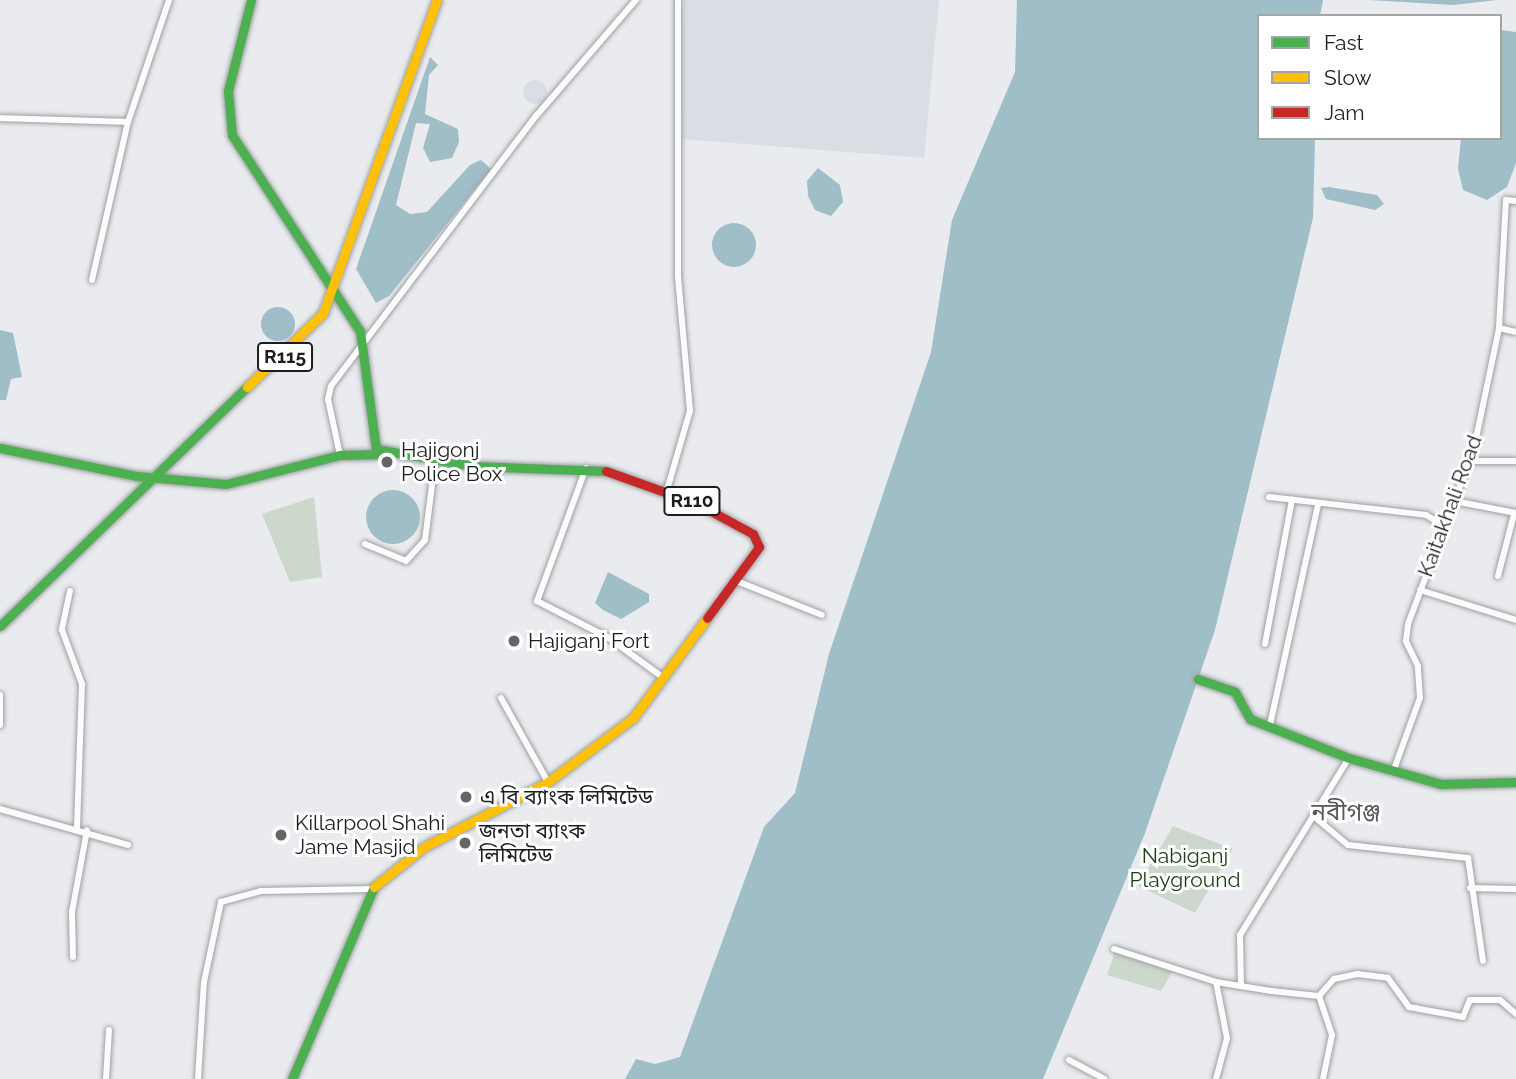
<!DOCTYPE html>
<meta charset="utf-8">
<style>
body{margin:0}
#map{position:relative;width:1516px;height:1079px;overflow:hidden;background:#e9ebee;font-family:Raleway,"Noto Sans Bengali",sans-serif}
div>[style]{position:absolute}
.built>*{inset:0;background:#d8dee4}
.round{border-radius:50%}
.green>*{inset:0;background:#cbd8cb}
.water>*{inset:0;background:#9fbec7}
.roads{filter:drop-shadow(0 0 2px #9ea0a2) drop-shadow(0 0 2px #9ea0a2)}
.street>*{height:6px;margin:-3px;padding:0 3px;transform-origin:3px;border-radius:3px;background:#fcfcfc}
.fast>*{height:9px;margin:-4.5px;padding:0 4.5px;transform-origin:4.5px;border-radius:4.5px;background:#4caf50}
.slow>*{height:9px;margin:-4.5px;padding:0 4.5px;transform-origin:4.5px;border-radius:4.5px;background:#ffc107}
.jam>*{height:9px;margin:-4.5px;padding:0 4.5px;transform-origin:4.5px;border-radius:4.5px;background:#c62828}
.dots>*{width:19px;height:19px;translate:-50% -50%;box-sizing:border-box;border:4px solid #fff;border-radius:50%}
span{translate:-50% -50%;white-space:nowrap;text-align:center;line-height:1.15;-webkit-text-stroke:6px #fff;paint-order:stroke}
.shield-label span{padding:2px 5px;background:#fff;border:2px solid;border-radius:5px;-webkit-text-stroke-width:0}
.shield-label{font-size:19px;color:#1c1d1e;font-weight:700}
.poi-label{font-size:21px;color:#1c1d1e}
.left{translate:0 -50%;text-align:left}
.street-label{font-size:21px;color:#1c1d1e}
.park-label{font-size:21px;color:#1a3f15}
.quarter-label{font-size:24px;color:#55585b}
.legend{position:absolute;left:1257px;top:14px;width:245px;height:126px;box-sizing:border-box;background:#fff;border:2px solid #a4a5a5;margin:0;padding:9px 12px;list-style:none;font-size:21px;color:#1c1d1e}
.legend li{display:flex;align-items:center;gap:14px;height:35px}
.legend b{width:35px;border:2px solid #a4a5a5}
</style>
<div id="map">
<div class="built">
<div style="clip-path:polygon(684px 0,939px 0,924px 158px,682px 139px)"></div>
<div class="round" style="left:523px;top:80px;width:24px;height:24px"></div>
</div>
<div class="green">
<div style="clip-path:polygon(314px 497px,322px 577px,290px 582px,262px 514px)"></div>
<div style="clip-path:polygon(1173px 826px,1233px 849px,1195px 913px,1138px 886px)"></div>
<div style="clip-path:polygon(1115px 952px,1172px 972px,1161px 991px,1107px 975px)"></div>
</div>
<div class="water">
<div style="clip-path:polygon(1017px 0,1323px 0,1320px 16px,1259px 16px,1259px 138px,1315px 138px,1313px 218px,1215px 630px,1145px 833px,1043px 1079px,625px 1079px,636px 1059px,655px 1064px,680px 1057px,764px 827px,795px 793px,829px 654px,931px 352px,952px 220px,1015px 72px)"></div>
<div style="clip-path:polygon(1369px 0,1497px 0,1454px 5px)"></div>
<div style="clip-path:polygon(1500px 30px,1516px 32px,1516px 163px,1507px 187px,1487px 200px,1463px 190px,1458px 169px,1461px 138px,1500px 138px)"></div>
<div style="clip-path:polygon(430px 57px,438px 65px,429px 75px,425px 114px,458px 129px,459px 142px,452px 158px,430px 162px,423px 148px,430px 124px,416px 123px,396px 205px,410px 214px,427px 212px,470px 165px,481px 160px,491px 169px,389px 296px,376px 303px,356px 269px)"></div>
<div style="clip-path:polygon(818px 168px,840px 185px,843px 202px,831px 216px,815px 210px,808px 196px,807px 181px)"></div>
<div style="clip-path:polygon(1329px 187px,1377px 195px,1384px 204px,1375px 210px,1326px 199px,1321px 188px)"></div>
<div class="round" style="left:712px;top:223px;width:44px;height:44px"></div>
<div class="round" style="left:261px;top:307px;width:34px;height:34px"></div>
<div style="clip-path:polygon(0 330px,13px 333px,22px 377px,11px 379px,6px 400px,0 400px)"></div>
<div class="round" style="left:366px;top:490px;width:54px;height:54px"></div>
<div style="clip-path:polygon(608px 572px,649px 594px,649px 602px,621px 619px,603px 610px,595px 603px)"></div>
</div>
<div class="roads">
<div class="street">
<div style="left:0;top:118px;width:128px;rotate:1.8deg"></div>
<div style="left:92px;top:280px;width:162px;rotate:-77.2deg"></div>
<div style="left:128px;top:122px;width:129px;rotate:-71.4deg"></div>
<div style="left:1499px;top:328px;width:17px;rotate:13deg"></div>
<div style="left:340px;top:455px;width:57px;rotate:-102.1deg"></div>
<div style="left:328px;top:399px;width:13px;rotate:-77deg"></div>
<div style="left:331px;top:386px;width:340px;rotate:-52.8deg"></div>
<div style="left:537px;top:115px;width:152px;rotate:-49.3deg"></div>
<div style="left:1469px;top:461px;width:47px"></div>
<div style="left:586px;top:468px;width:142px;rotate:110.2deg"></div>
<div style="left:537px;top:601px;width:81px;rotate:27.2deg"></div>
<div style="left:609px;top:638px;width:69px;rotate:36.2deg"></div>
<div style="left:667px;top:490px;width:82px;rotate:-73.8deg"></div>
<div style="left:690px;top:411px;width:136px;rotate:-95.1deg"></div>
<div style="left:678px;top:276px;width:276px;rotate:-90deg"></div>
<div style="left:1269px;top:497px;width:158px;rotate:6.5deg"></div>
<div style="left:1426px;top:515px;width:21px;rotate:31deg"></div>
<div style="left:1454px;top:501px;width:63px;rotate:11deg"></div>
<div style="left:365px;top:544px;width:44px;rotate:22.5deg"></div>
<div style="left:406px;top:561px;width:28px;rotate:-48deg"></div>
<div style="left:425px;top:540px;width:79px;rotate:-82.7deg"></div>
<div style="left:1498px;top:576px;width:64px;rotate:-75.5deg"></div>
<div style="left:739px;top:582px;width:89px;rotate:21.7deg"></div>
<div style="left:1420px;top:590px;width:101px;rotate:17.4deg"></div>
<div style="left:70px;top:591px;width:40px;rotate:102deg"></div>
<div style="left:62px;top:630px;width:58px;rotate:69.7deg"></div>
<div style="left:82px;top:684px;width:143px;rotate:92deg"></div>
<div style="left:1265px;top:644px;width:147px;rotate:-79.4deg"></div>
<div style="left:0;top:695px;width:30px;rotate:90deg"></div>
<div style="left:501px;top:698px;width:96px;rotate:60.8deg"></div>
<div style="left:1270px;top:725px;width:226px;rotate:-77.7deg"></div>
<div style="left:1393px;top:772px;width:79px;rotate:-70deg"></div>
<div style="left:1420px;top:698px;width:32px;rotate:-94deg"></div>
<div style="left:1418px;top:666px;width:28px;rotate:-116deg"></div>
<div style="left:1406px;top:641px;width:17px;rotate:-83deg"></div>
<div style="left:1408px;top:624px;width:188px;rotate:-69.4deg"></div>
<div style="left:1474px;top:448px;width:123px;rotate:-78.2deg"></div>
<div style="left:1499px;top:328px;width:128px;rotate:-86.9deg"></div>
<div style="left:1506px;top:200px;width:10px;rotate:6deg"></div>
<div style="left:0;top:809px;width:133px;rotate:15.7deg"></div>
<div style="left:1317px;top:819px;width:40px;rotate:40deg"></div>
<div style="left:1348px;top:845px;width:121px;rotate:6.2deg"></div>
<div style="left:1468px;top:858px;width:104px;rotate:81.7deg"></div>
<div style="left:1470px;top:888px;width:46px;rotate:1.2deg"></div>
<div style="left:1114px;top:949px;width:107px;rotate:17.9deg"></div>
<div style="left:1216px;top:982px;width:56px;rotate:9.3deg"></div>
<div style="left:1271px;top:991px;width:48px;rotate:5.9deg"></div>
<div style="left:1319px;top:996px;width:23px;rotate:-49deg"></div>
<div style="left:1334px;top:979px;width:24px;rotate:-12deg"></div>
<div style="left:1357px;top:974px;width:31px;rotate:7deg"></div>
<div style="left:1388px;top:978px;width:36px;rotate:54deg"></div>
<div style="left:1409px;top:1007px;width:55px;rotate:10.5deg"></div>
<div style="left:1463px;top:1017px;width:18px;rotate:-68deg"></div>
<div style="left:1470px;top:1000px;width:30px"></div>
<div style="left:1500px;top:1000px;width:21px;rotate:41deg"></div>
<div style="left:73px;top:957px;width:45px;rotate:-91.3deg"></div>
<div style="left:72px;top:912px;width:83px;rotate:-79.6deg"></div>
<div style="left:1241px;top:986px;width:51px;rotate:-91.1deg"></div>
<div style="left:1240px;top:935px;width:208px;rotate:-58.4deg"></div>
<div style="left:1319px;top:996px;width:41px;rotate:71.6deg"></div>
<div style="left:1332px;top:1035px;width:45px;rotate:101.6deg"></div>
<div style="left:1069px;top:1060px;width:40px;rotate:28deg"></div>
<div style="left:106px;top:1079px;width:49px;rotate:-86.5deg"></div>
<div style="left:198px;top:1079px;width:97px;rotate:-86.5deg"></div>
<div style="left:204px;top:982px;width:82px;rotate:-78deg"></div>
<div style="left:221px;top:902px;width:41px;rotate:-15.4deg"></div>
<div style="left:261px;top:891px;width:111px;rotate:-1deg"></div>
<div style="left:1216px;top:1079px;width:42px;rotate:-75deg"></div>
<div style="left:1227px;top:1038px;width:57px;rotate:-101.1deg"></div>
</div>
<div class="fast">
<div style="left:251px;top:0;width:94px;rotate:104.2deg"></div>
<div style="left:228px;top:91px;width:44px;rotate:84.8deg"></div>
<div style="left:232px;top:135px;width:234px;rotate:56.9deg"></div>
<div style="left:360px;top:331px;width:119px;rotate:82.3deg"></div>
<div style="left:376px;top:449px;width:98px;rotate:9.9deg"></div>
<div style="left:473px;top:466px;width:133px;rotate:2.2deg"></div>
<div style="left:0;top:448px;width:140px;rotate:11.6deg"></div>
<div style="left:137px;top:476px;width:89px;rotate:5.1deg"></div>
<div style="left:226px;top:484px;width:118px;rotate:-14.3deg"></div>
<div style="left:340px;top:455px;width:45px;rotate:-1.3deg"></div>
<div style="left:0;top:626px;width:344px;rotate:-44.1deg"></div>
<div style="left:1198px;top:679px;width:39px;rotate:19deg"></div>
<div style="left:1235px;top:692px;width:31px;rotate:61deg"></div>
<div style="left:1250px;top:719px;width:106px;rotate:21.5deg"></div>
<div style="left:1349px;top:758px;width:96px;rotate:15.8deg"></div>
<div style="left:1441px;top:784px;width:75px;rotate:-1.5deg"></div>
<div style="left:292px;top:1079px;width:209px;rotate:-66.9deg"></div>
</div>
<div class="slow">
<div style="left:247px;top:387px;width:106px;rotate:-44.2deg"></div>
<div style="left:323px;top:313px;width:333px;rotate:-70deg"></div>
<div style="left:374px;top:887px;width:64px;rotate:-38.7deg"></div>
<div style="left:424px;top:847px;width:140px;rotate:-27.7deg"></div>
<div style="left:548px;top:782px;width:106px;rotate:-37deg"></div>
<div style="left:633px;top:718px;width:124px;rotate:-53.5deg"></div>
</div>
<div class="jam">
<div style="left:606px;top:471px;width:98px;rotate:19.7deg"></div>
<div style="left:698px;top:504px;width:63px;rotate:28.6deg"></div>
<div style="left:753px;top:534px;width:14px;rotate:65deg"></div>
<div style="left:759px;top:547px;width:88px;rotate:126.2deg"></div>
</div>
</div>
<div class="dots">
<div style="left:387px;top:462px;background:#646567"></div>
<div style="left:514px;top:641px;background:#646567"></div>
<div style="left:466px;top:797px;background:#646567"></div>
<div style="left:281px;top:835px;background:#646567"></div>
<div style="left:465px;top:843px;background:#646567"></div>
</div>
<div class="shield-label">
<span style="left:285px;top:357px">R115</span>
<span style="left:692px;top:501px">R110</span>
</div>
<div class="poi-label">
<span class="left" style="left:401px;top:462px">Hajigonj<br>Police Box</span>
<span class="left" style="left:528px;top:641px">Hajiganj Fort</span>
<span class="left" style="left:480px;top:797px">এ বি ব্যাংক লিমিটেড</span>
<span class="left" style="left:295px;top:835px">Killarpool Shahi<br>Jame Masjid</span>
<span class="left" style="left:479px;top:843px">জনতা ব্যাংক<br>লিমিটেড</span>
</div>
<div class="street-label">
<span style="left:1450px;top:506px;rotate:-70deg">Kaitakhali Road</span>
</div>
<div class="park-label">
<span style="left:1185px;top:868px">Nabiganj<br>Playground</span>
</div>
<div class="quarter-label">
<span style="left:1346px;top:812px">নবীগঞ্জ</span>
</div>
<ul class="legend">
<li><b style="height:9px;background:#4caf50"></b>Fast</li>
<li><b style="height:9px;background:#ffc107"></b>Slow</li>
<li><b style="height:9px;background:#c62828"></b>Jam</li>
</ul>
</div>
